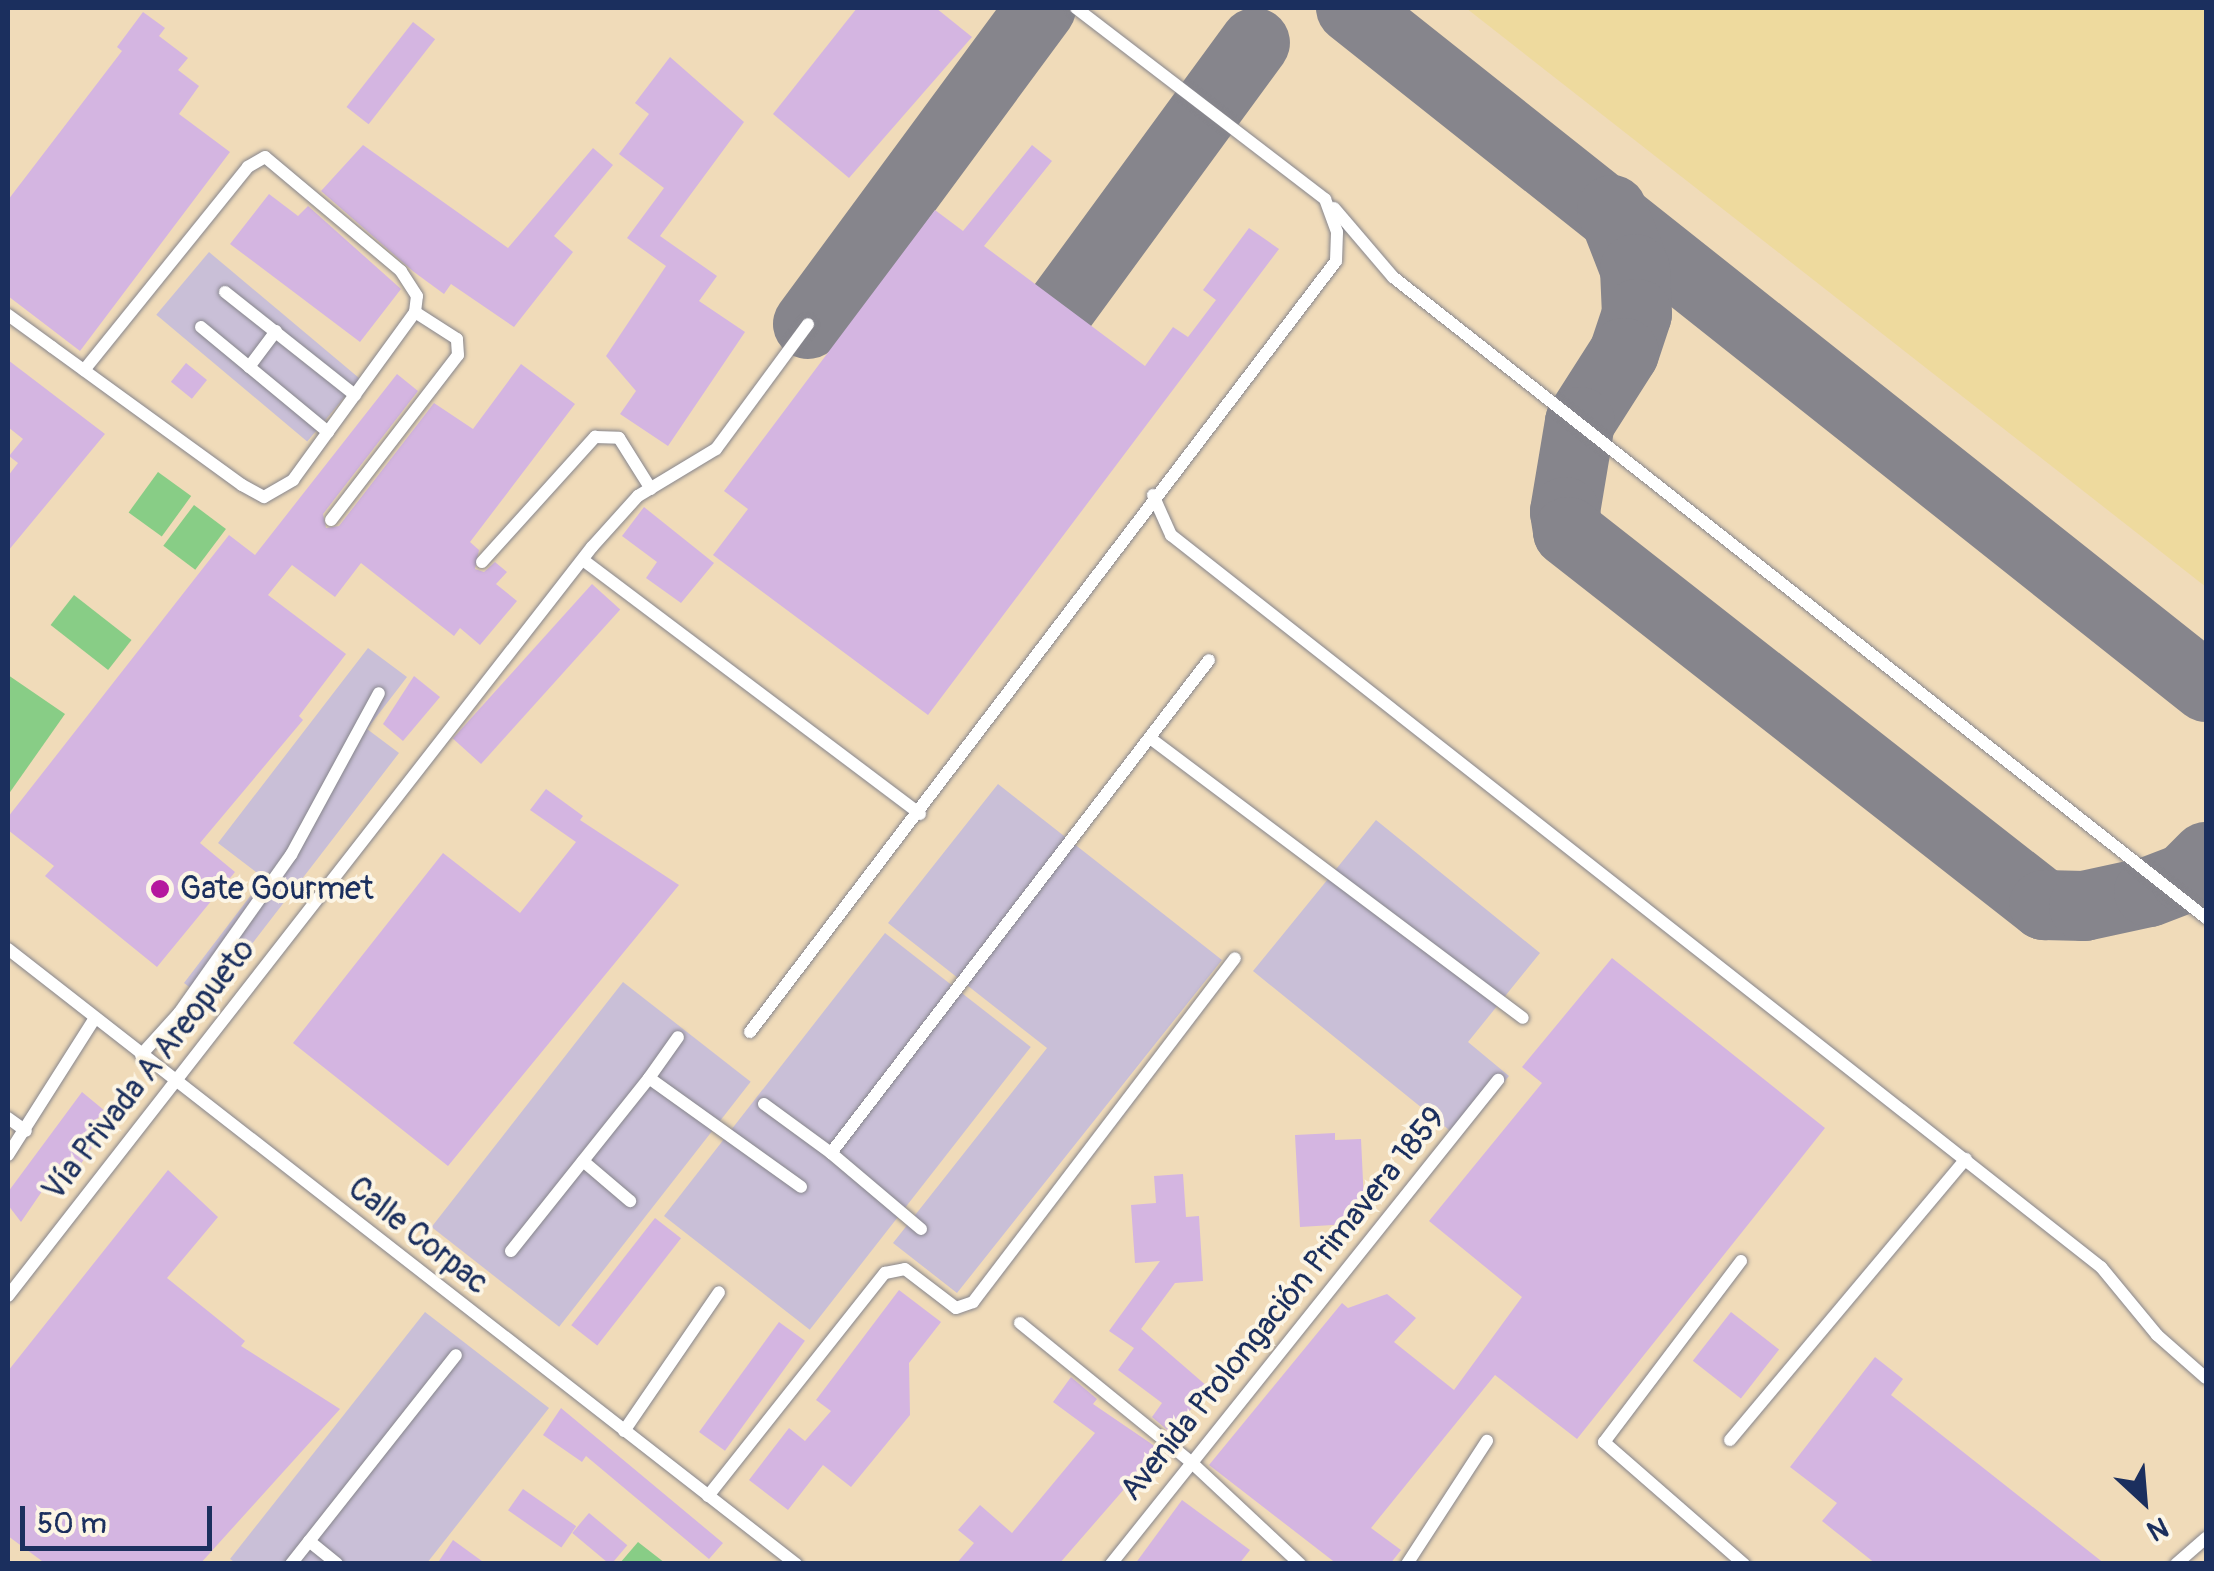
<!DOCTYPE html>
<meta charset="utf-8">
<style>
body{margin:0}
#map{position:relative;width:2214px;height:1571px;overflow:hidden;background:#f0dbb9;font-family:Pangolin,sans-serif}
div>[style]{position:absolute}
.industrial>*{inset:0;background:#c9bfd7;transform-origin:0 0}
.green>*{inset:0;background:#88cd86;transform-origin:0 0}
.sand>*{inset:0;background:#eeda9e}
.taxiway>*{height:70px;margin:-35px;padding:0 35px;transform-origin:35px;border-radius:35px;background:#86858c}
.building>*{inset:0;background:#d4b5e1;transform-origin:0 0}
.roads{filter:drop-shadow(0 0 2px #86858c) drop-shadow(0 0 2px #86858c)}
.service>*{height:12px;margin:-6px;padding:0 6px;transform-origin:6px;border-radius:6px;background:#fff}
.dots>*{width:28px;height:28px;translate:-50% -50%;box-sizing:border-box;border:5px solid #fcf5e5;border-radius:50%}
span{translate:-50% -50%;white-space:nowrap;text-align:center;line-height:1.15;-webkit-text-stroke:8px #fcf5e5;paint-order:stroke}
.poi-label{font-size:32px;color:#1b2f5e}
.left{translate:0 -50%;text-align:left}
.street-label{font-size:32px;color:#1b2f5e}
.frame{position:absolute;inset:0;border:10px solid #1b2f5e;pointer-events:none}
.north{position:absolute;left:2094px;top:1451px;width:100px;height:100px;-webkit-text-stroke:8px #fcf5e5;paint-order:stroke;rotate:154deg;font-size:28px;font-weight:700;line-height:40px;text-align:center;color:#1b2f5e}
.north::after{content:'';display:block;margin:auto;width:35px;height:45px;background:#1b2f5e;clip-path:polygon(50% 0,100% 100%,50% 72%,0 100%)}
.scale{position:absolute;left:20px;top:1506px;width:192px;height:45px;box-sizing:border-box;border:5px solid #1b2f5e;border-top:0;padding-left:12px;font-size:30px;line-height:35px;white-space:nowrap;color:#1b2f5e;-webkit-text-stroke:8px #fcf5e5;paint-order:stroke}
</style>
<div id="map">
<div class="industrial">
<div style="left:209px;top:252px;width:197px;height:82px;rotate:40deg"></div>
<div style="clip-path:polygon(368px 648px,407px 677px,367px 729px,399px 753px,208px 1001px,184px 983px,264px 878px,218px 843px)"></div>
<div style="clip-path:polygon(998px 784px,1222px 960px,957px 1293px,893px 1243px,1047px 1048px,888px 923px)"></div>
<div style="clip-path:polygon(1376px 820px,1540px 953px,1468px 1042px,1509px 1076px,1459px 1138px,1253px 971px)"></div>
<div style="left:885px;top:933px;width:185px;height:359px;rotate:38deg"></div>
<div style="left:623px;top:982px;width:162px;height:311px;rotate:38deg"></div>
<div style="clip-path:polygon(425px 1312px,549px 1408px,427px 1563px,237px 1564px,230px 1559px)"></div>
</div>
<div class="green">
<div style="left:158px;top:472px;width:41px;height:50px;rotate:36deg"></div>
<div style="left:194px;top:505px;width:40px;height:51px;rotate:37deg"></div>
<div style="left:74px;top:595px;width:73px;height:38px;rotate:38deg"></div>
<div style="clip-path:polygon(8px 675px,65px 714px,8px 795px)"></div>
<div style="clip-path:polygon(638px 1542px,665px 1563px,620px 1563px)"></div>
</div>
<div class="sand">
<div style="clip-path:polygon(1466px 8px,2206px 8px,2206px 587px)"></div>
</div>
<div class="taxiway">
<div style="left:1351px;top:8px;width:1092px;rotate:38.45deg"></div>
<div style="left:1612px;top:210px;width:63px;rotate:68.7deg"></div>
<div style="left:1635px;top:269px;width:45px;rotate:87.5deg"></div>
<div style="left:1637px;top:314px;width:41px;rotate:108.4deg"></div>
<div style="left:1624px;top:353px;width:82px;rotate:122.5deg"></div>
<div style="left:1580px;top:422px;width:91px;rotate:99.5deg"></div>
<div style="left:1565px;top:512px;width:20px;rotate:81deg"></div>
<div style="left:1568px;top:532px;width:605px;rotate:38.08deg"></div>
<div style="left:2044px;top:905px;width:40px;rotate:1.4deg"></div>
<div style="left:2084px;top:906px;width:66px;rotate:-12.2deg"></div>
<div style="left:2149px;top:892px;width:39px;rotate:-21deg"></div>
<div style="left:2185px;top:878px;width:30px;rotate:-45deg"></div>
<div style="left:1063px;top:305px;width:325px;rotate:-53.8deg"></div>
<div style="left:808px;top:324px;width:393px;rotate:-53.6deg"></div>
</div>
<div class="building">
<div style="clip-path:polygon(857px 8px,936px 8px,972px 37px,849px 178px,773px 114px)"></div>
<div style="clip-path:polygon(143px 12px,165px 28px,159px 36px,188px 58px,178px 70px,199px 86px,179px 114px,230px 152px,80px 351px,8px 296px,8px 200px,122px 51px,117px 47px)"></div>
<div style="left:413px;top:22px;width:28px;height:108px;rotate:38deg"></div>
<div style="clip-path:polygon(670px 57px,744px 122px,660px 236px,717px 276px,699px 301px,745px 332px,668px 446px,620px 414px,636px 391px,606px 356px,666px 266px,627px 238px,664px 188px,619px 154px,649px 114px,635px 103px)"></div>
<div style="clip-path:polygon(363px 145px,508px 248px,593px 148px,613px 165px,554px 236px,573px 252px,514px 327px,451px 284px,444px 294px,414px 272px,321px 191px)"></div>
<div style="clip-path:polygon(1032px 145px,1052px 161px,984px 246px,1145px 366px,1173px 327px,1188px 337px,1216px 300px,1203px 290px,1249px 228px,1279px 249px,928px 715px,713px 555px,748px 509px,724px 491px,935px 210px,963px 231px)"></div>
<div style="clip-path:polygon(269px 194px,298px 216px,308px 206px,401px 289px,360px 342px,230px 244px)"></div>
<div style="clip-path:polygon(8px 360px,105px 434px,8px 551px,8px 476px,18px 463px,9px 456px,23px 439px,8px 427px)"></div>
<div style="left:186px;top:363px;width:27px;height:24px;rotate:39deg"></div>
<div style="clip-path:polygon(521px 364px,575px 404px,470px 542px,479px 550px,475px 569px,484px 572px,495px 562px,507px 572px,496px 584px,517px 601px,480px 645px,460px 628px,454px 636px,361px 563px,335px 597px,292px 565px,268px 595px,346px 654px,299px 716px,303px 720px,200px 843px,235px 872px,157px 967px,45px 876px,54px 866px,8px 830px,8px 817px,229px 535px,255px 555px,397px 374px,418px 391px,323px 514px,326px 528px,339px 526px,434px 403px,473px 429px)"></div>
<div style="clip-path:polygon(644px 507px,714px 563px,681px 603px,646px 578px,657px 562px,622px 536px)"></div>
<div style="left:592px;top:584px;width:38px;height:208px;rotate:42deg"></div>
<div style="clip-path:polygon(414px 676px,440px 697px,403px 741px,383px 724px)"></div>
<div style="clip-path:polygon(546px 789px,583px 816px,580px 820px,679px 885px,448px 1166px,293px 1043px,443px 853px,520px 913px,576px 842px,530px 810px)"></div>
<div style="clip-path:polygon(1612px 958px,1825px 1128px,1577px 1439px,1495px 1375px,1371px 1528px,1401px 1550px,1390px 1564px,1337px 1564px,1209px 1465px,1342px 1303px,1348px 1308px,1387px 1294px,1416px 1318px,1394px 1342px,1454px 1390px,1522px 1297px,1429px 1221px,1542px 1083px,1522px 1067px)"></div>
<div style="clip-path:polygon(82px 1092px,105px 1111px,96px 1120px,106px 1127px,74px 1174px,60px 1165px,21px 1222px,8px 1205px,8px 1192px)"></div>
<div style="clip-path:polygon(1335px 1133px,1335px 1140px,1361px 1139px,1365px 1223px,1300px 1227px,1295px 1135px)"></div>
<div style="clip-path:polygon(168px 1170px,218px 1217px,167px 1278px,245px 1341px,241px 1346px,340px 1409px,200px 1564px,46px 1564px,8px 1536px,8px 1371px)"></div>
<div style="clip-path:polygon(1183px 1174px,1186px 1217px,1199px 1216px,1203px 1281px,1175px 1283px,1141px 1329px,1208px 1387px,1172px 1434px,1152px 1417px,1162px 1403px,1118px 1370px,1134px 1348px,1109px 1331px,1160px 1261px,1135px 1263px,1131px 1205px,1156px 1203px,1154px 1176px)"></div>
<div style="left:655px;top:1218px;width:33px;height:136px;rotate:38deg"></div>
<div style="clip-path:polygon(899px 1290px,941px 1322px,909px 1363px,910px 1415px,851px 1487px,823px 1465px,788px 1510px,749px 1480px,789px 1428px,805px 1441px,831px 1411px,816px 1400px)"></div>
<div style="left:1731px;top:1312px;width:61px;height:62px;rotate:38deg"></div>
<div style="left:779px;top:1322px;width:32px;height:136px;rotate:36deg"></div>
<div style="clip-path:polygon(1875px 1357px,1903px 1379px,1891px 1395px,2105px 1564px,1876px 1564px,1822px 1521px,1837px 1503px,1790px 1467px)"></div>
<div style="clip-path:polygon(1071px 1377px,1097px 1399px,1093px 1404px,1159px 1449px,1059px 1564px,956px 1564px,974px 1543px,958px 1530px,980px 1505px,1012px 1533px,1095px 1433px,1053px 1402px)"></div>
<div style="clip-path:polygon(561px 1408px,723px 1543px,709px 1559px,586px 1456px,582px 1462px,543px 1435px)"></div>
<div style="left:523px;top:1489px;width:65px;height:26px;rotate:35deg"></div>
<div style="clip-path:polygon(1182px 1500px,1250px 1550px,1239px 1564px,1135px 1564px)"></div>
<div style="left:589px;top:1513px;width:50px;height:26px;rotate:40deg"></div>
<div style="clip-path:polygon(453px 1540px,486px 1564px,437px 1564px)"></div>
</div>
<div class="roads">
<div class="service">
<div style="left:1334px;top:208px;width:91px;rotate:49.5deg"></div>
<div style="left:1393px;top:277px;width:1035px;rotate:38.25deg"></div>
<div style="left:225px;top:292px;width:166px;rotate:38.4deg"></div>
<div style="left:8px;top:315px;width:54px;rotate:36deg"></div>
<div style="left:52px;top:347px;width:235px;rotate:36deg"></div>
<div style="left:242px;top:485px;width:25px;rotate:29deg"></div>
<div style="left:264px;top:497px;width:34px;rotate:-30deg"></div>
<div style="left:293px;top:480px;width:208px;rotate:-54deg"></div>
<div style="left:415px;top:312px;width:16px;rotate:-83deg"></div>
<div style="left:417px;top:296px;width:30px;rotate:-123deg"></div>
<div style="left:401px;top:271px;width:177px;rotate:-140deg"></div>
<div style="left:265px;top:157px;width:20px;rotate:150deg"></div>
<div style="left:248px;top:167px;width:261px;rotate:128.9deg"></div>
<div style="left:201px;top:327px;width:165px;rotate:39.6deg"></div>
<div style="left:249px;top:367px;width:45px;rotate:-53.1deg"></div>
<div style="left:1153px;top:495px;width:44px;rotate:65.8deg"></div>
<div style="left:1171px;top:535px;width:1184px;rotate:38.21deg"></div>
<div style="left:2101px;top:1267px;width:88px;rotate:50.5deg"></div>
<div style="left:2157px;top:1335px;width:65px;rotate:41.3deg"></div>
<div style="left:331px;top:520px;width:208px;rotate:-52.4deg"></div>
<div style="left:458px;top:355px;width:16px;rotate:-94deg"></div>
<div style="left:457px;top:339px;width:50px;rotate:-147.3deg"></div>
<div style="left:583px;top:560px;width:422px;rotate:37deg"></div>
<div style="left:482px;top:562px;width:169px;rotate:-47.9deg"></div>
<div style="left:595px;top:437px;width:24px;rotate:2deg"></div>
<div style="left:619px;top:438px;width:60px;rotate:57.9deg"></div>
<div style="left:1150px;top:738px;width:466px;rotate:36.9deg"></div>
<div style="left:8px;top:949px;width:1000px;rotate:37.97deg"></div>
<div style="left:750px;top:1032px;width:968px;rotate:-52.76deg"></div>
<div style="left:1336px;top:261px;width:29px;rotate:-88deg"></div>
<div style="left:1337px;top:232px;width:35px;rotate:-110deg"></div>
<div style="left:1325px;top:199px;width:314px;rotate:-142.5deg"></div>
<div style="left:141px;top:1055px;width:57px;rotate:-47.9deg"></div>
<div style="left:179px;top:1013px;width:194px;rotate:-54.7deg"></div>
<div style="left:291px;top:855px;width:184px;rotate:-61.5deg"></div>
<div style="left:649px;top:1078px;width:50px;rotate:-54.7deg"></div>
<div style="left:764px;top:1104px;width:83px;rotate:36.2deg"></div>
<div style="left:8px;top:1118px;width:22px;rotate:36deg"></div>
<div style="left:8px;top:1155px;width:162px;rotate:-57.6deg"></div>
<div style="left:583px;top:1161px;width:62px;rotate:40.4deg"></div>
<div style="left:921px;top:1229px;width:118px;rotate:-139.8deg"></div>
<div style="left:831px;top:1153px;width:621px;rotate:-52.52deg"></div>
<div style="left:511px;top:1251px;width:221px;rotate:-51.4deg"></div>
<div style="left:649px;top:1078px;width:187px;rotate:35.6deg"></div>
<div style="left:1741px;top:1261px;width:227px;rotate:127.1deg"></div>
<div style="left:1604px;top:1442px;width:186px;rotate:41.1deg"></div>
<div style="left:8px;top:1296px;width:950px;rotate:-52.06deg"></div>
<div style="left:592px;top:547px;width:69px;rotate:-48deg"></div>
<div style="left:638px;top:496px;width:91px;rotate:-31.1deg"></div>
<div style="left:716px;top:449px;width:155px;rotate:-53.6deg"></div>
<div style="left:1020px;top:1323px;width:222px;rotate:39.1deg"></div>
<div style="left:1192px;top:1463px;width:148px;rotate:43.1deg"></div>
<div style="left:624px;top:1431px;width:168px;rotate:-55.6deg"></div>
<div style="left:1730px;top:1440px;width:367px;rotate:-50deg"></div>
<div style="left:708px;top:1496px;width:285px;rotate:-51.6deg"></div>
<div style="left:885px;top:1273px;width:20px;rotate:-11deg"></div>
<div style="left:905px;top:1269px;width:64px;rotate:37.4deg"></div>
<div style="left:956px;top:1308px;width:18px;rotate:-19deg"></div>
<div style="left:973px;top:1302px;width:432px;rotate:-52.7deg"></div>
<div style="left:309px;top:1541px;width:36px;rotate:39deg"></div>
<div style="left:291px;top:1564px;width:266px;rotate:-51.7deg"></div>
<div style="left:1111px;top:1564px;width:620px;rotate:-51.35deg"></div>
<div style="left:1407px;top:1564px;width:147px;rotate:-57deg"></div>
<div style="left:2176px;top:1564px;width:40px;rotate:-41deg"></div>
</div>
</div>
<div class="dots">
<div style="left:160px;top:889px;background:#b5179e"></div>
</div>
<div class="poi-label">
<span class="left" style="left:180px;top:889px">Gate Gourmet</span>
</div>
<div class="street-label">
<span style="left:149px;top:1070px;rotate:-52deg">Vía Privada A Areopueto</span>
<span style="left:418px;top:1236px;rotate:38deg">Calle Corpac</span>
<span style="left:1283px;top:1304px;rotate:-51deg">Avenida Prolongación Primavera 1859</span>
</div>
<div class="frame"></div>
<div class="north">N</div>
<div class="scale">50 m</div>
</div>
